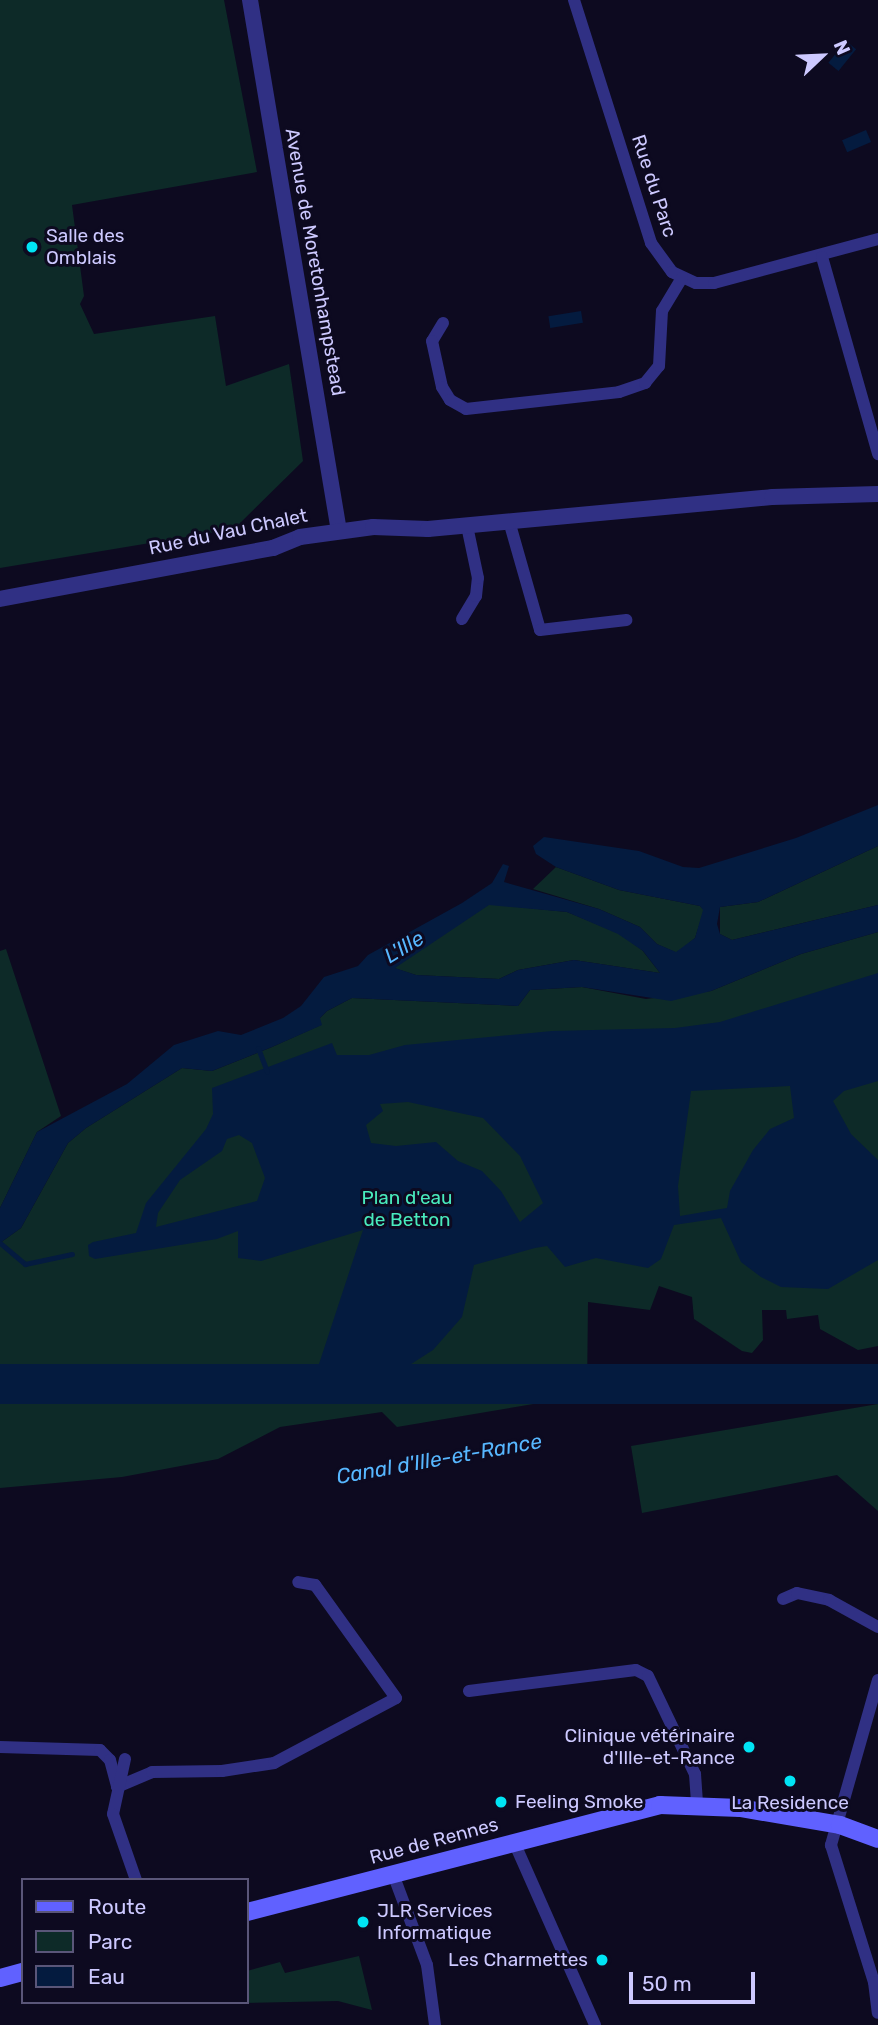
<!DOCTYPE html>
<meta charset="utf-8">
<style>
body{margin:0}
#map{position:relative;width:878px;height:2025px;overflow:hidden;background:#0d0a20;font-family:Rubik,sans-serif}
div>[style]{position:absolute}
.green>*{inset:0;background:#0d2a28}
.water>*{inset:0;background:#041b3f;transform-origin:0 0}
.stream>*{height:5px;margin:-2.5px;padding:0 2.5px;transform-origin:2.5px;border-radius:2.5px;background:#041b3f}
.minor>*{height:12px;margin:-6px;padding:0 6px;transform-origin:6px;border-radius:6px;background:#303084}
.tertiary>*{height:16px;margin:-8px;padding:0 8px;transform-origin:8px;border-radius:8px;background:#303084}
.secondary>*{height:18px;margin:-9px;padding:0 9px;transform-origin:9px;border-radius:9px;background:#6061ff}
.dots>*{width:19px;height:19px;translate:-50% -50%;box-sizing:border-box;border:4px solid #0d0a20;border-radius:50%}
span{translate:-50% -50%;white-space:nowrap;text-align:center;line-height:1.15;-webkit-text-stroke:6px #0d0a20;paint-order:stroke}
.street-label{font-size:19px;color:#cdc9ff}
.poi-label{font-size:19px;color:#cdc9ff}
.left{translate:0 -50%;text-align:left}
.right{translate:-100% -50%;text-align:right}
.park-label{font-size:19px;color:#49ebbd}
.water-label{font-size:21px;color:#57b7ff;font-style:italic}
.legend{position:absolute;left:21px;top:1878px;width:228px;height:126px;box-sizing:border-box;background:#0d0a20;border:2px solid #5a5679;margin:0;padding:9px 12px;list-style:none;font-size:21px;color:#cdc9ff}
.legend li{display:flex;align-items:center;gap:14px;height:35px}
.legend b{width:35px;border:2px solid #5a5679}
.north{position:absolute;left:787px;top:21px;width:70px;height:70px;-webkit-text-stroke:5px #0d0a20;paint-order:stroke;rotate:67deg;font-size:19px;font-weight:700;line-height:28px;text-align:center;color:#cdc9ff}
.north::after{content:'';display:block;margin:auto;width:24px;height:32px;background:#cdc9ff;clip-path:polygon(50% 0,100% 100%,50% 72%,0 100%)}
.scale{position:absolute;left:629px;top:1972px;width:126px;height:32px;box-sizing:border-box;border:4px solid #cdc9ff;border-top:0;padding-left:9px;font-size:21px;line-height:24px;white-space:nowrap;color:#cdc9ff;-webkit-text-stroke:5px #0d0a20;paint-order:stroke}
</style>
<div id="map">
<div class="green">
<div style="clip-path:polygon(0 0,224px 0,257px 172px,72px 205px,84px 296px,80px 304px,94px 334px,215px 316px,226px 386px,289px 364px,303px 461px,234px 529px,0 568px)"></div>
<div style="clip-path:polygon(878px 846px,878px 905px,732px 940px,720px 934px,720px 907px,758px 902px)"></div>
<div style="clip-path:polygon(556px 867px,619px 890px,700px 906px,704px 910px,695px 938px,677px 953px,657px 944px,640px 927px,599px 909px,533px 889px)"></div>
<div style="clip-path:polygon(489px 904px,567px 912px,618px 933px,642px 950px,660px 973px,574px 960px,518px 970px,499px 979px,416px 975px,394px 968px)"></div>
<div style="clip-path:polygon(878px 932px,878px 1346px,858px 1350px,820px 1329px,818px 1315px,787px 1319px,786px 1310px,762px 1310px,763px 1340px,752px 1353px,742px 1351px,694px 1319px,692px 1297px,659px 1286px,650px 1310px,588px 1302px,587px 1395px,397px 1427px,382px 1412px,280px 1427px,218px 1459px,122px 1477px,0 1488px,0 1243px,21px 1228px,68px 1143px,86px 1128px,182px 1068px,212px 1071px,272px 1047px,321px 1025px,319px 1019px,327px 1011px,352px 998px,518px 1006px,530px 990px,582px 987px,646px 999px,711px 991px,801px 954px)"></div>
<div style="clip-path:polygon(6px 949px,61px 1116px,37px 1132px,0 1208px,0 951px)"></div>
<div style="clip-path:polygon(878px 1404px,878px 1511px,837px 1475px,642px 1513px,631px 1446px)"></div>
<div style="clip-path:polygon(359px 1956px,372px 2010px,338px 2001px,242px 2003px,247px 2002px,247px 1971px,280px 1962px,285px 1973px)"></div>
</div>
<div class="water">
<div style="left:846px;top:41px;width:13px;height:28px;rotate:39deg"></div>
<div style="left:866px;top:130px;width:13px;height:26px;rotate:67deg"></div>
<div style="left:581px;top:311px;width:12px;height:33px;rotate:81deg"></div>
<div style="clip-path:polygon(evenodd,878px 805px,878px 846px,758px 902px,720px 907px,717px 924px,720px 934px,732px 940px,878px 905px,878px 932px,801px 954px,711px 991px,671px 1001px,582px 987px,530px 990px,518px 1006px,352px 998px,327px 1011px,320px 1018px,322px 1025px,272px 1047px,212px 1071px,182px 1068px,86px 1128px,68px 1143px,21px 1228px,0 1243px,0 1208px,37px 1132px,127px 1084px,174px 1045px,218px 1031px,241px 1035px,283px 1018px,301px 1006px,324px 977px,358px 966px,368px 955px,462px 903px,492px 883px,503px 864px,509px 866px,504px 882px,599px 909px,640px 927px,657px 944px,676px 952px,695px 938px,703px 910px,700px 906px,619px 890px,556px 867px,536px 854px,533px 846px,544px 837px,639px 851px,683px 867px,699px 868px,796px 838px,878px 805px,489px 905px,567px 912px,618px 934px,643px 951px,660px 973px,574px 960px,518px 970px,499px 979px,416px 975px,395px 968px,489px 905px)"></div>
<div style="clip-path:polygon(evenodd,878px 973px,878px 1081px,844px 1091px,833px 1101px,851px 1134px,878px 1160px,878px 1260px,828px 1289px,781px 1287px,761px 1277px,741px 1262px,721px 1218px,674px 1225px,661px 1259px,648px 1268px,596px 1258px,565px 1267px,547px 1246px,535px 1248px,474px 1265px,462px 1317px,433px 1350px,408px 1366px,342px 1379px,317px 1370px,363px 1230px,261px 1261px,238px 1258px,238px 1231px,217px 1239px,95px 1259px,89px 1256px,88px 1245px,93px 1242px,136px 1233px,146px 1203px,206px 1129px,213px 1114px,212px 1088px,332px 1043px,337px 1055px,369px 1055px,405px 1045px,552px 1031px,675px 1028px,720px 1022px,878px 973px,790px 1086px,794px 1118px,770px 1129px,753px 1150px,730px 1191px,727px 1208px,680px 1216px,678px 1186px,691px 1091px,790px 1086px,878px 973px,408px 1102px,483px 1118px,520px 1156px,543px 1203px,520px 1222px,501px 1191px,482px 1171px,458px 1161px,436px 1142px,396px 1146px,371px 1143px,366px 1125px,383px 1111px,380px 1104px,408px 1102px,878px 973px,239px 1135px,252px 1143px,265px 1178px,257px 1201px,156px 1227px,158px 1213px,180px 1180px,222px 1151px,227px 1139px,239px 1135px)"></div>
<div style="left:878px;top:1364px;width:40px;height:891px;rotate:90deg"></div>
</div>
<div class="stream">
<div style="left:258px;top:1048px;width:25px;rotate:69deg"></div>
<div style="left:0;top:1243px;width:33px;rotate:40deg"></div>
<div style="left:25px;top:1264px;width:48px;rotate:-12deg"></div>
</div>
<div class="minor">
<div style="left:574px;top:0;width:255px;rotate:72.4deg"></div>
<div style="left:651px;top:243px;width:36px;rotate:54deg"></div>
<div style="left:672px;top:272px;width:26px;rotate:25deg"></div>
<div style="left:696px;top:283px;width:18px"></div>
<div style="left:714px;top:283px;width:170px;rotate:-15deg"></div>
<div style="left:822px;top:257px;width:205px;rotate:74.1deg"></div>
<div style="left:443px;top:323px;width:21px;rotate:121deg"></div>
<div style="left:432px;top:341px;width:47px;rotate:77.7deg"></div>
<div style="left:442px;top:387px;width:15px;rotate:58deg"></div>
<div style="left:450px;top:400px;width:18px;rotate:29deg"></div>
<div style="left:466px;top:409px;width:154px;rotate:-6.3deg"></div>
<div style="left:619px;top:392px;width:28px;rotate:-19deg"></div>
<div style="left:645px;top:383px;width:22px;rotate:-51deg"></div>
<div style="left:659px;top:366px;width:55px;rotate:-86.9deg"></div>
<div style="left:662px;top:311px;width:39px;rotate:-59deg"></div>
<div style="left:509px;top:521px;width:113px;rotate:74.1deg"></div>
<div style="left:540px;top:630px;width:87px;rotate:-6.6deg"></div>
<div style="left:462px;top:619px;width:27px;rotate:-59deg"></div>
<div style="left:476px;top:596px;width:18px;rotate:-84deg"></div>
<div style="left:478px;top:578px;width:53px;rotate:-101.9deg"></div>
<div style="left:783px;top:1599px;width:15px;rotate:-23deg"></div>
<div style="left:797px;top:1593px;width:33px;rotate:12deg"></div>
<div style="left:829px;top:1600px;width:56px;rotate:28.9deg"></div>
<div style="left:878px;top:1680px;width:172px;rotate:105.9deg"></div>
<div style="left:831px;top:1845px;width:144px;rotate:72.6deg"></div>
<div style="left:874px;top:1982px;width:31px;rotate:83deg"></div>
<div style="left:469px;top:1691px;width:168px;rotate:-7.2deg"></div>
<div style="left:636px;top:1670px;width:13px;rotate:27deg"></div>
<div style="left:648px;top:1676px;width:109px;rotate:64.4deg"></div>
<div style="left:695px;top:1774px;width:30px;rotate:86deg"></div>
<div style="left:0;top:1747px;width:100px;rotate:1.7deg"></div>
<div style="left:100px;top:1750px;width:14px;rotate:45deg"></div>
<div style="left:110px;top:1760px;width:28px;rotate:75deg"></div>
<div style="left:117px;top:1787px;width:38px;rotate:-23deg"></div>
<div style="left:152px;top:1772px;width:70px;rotate:-0.8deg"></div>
<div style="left:222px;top:1771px;width:53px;rotate:-8.7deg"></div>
<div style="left:274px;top:1763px;width:138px;rotate:-28deg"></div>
<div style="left:396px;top:1698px;width:139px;rotate:-125.6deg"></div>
<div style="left:315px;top:1585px;width:17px;rotate:-170deg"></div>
<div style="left:125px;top:1759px;width:56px;rotate:102.3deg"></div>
<div style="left:113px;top:1814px;width:70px;rotate:70.8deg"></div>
<div style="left:514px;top:1842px;width:200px;rotate:66.1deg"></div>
<div style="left:393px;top:1874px;width:97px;rotate:69.5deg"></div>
<div style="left:427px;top:1965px;width:61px;rotate:82.4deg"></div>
</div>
<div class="tertiary">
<div style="left:250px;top:0;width:538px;rotate:80.49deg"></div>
<div style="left:0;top:599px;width:278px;rotate:-10.6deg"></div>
<div style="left:273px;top:548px;width:29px;rotate:-22deg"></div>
<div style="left:300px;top:537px;width:74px;rotate:-7.8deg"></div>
<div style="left:373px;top:527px;width:55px;rotate:2.1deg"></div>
<div style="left:428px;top:529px;width:345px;rotate:-5.3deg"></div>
<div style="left:772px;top:497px;width:106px;rotate:-1.6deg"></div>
</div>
<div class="secondary">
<div style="left:247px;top:1912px;width:427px;rotate:-14.5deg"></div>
<div style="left:660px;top:1805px;width:80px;rotate:2.1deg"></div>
<div style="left:740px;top:1808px;width:101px;rotate:9.6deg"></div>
<div style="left:840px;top:1825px;width:40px;rotate:20.2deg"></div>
<div style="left:0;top:1978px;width:24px;rotate:-15deg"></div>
</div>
<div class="dots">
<div style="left:32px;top:247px;background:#00e4f4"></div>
<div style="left:749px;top:1747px;background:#00e4f4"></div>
<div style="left:790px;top:1781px;background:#00e4f4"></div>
<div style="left:501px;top:1802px;background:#00e4f4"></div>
<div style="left:363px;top:1922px;background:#00e4f4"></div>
<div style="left:602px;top:1960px;background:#00e4f4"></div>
</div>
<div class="street-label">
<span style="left:654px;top:186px;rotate:72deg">Rue du Parc</span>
<span style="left:315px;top:262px;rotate:80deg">Avenue de Moretonhampstead</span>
<span style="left:228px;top:532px;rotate:-12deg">Rue du Vau Chalet</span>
<span style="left:434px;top:1841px;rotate:-15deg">Rue de Rennes</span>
</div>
<div class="poi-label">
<span class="left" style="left:46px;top:247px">Salle des<br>Omblais</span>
<span class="right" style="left:735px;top:1747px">Clinique vétérinaire<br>d'Ille-et-Rance</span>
<span class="left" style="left:515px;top:1802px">Feeling Smoke</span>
<span style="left:790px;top:1803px">La Residence</span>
<span class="left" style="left:377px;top:1922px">JLR Services<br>Informatique</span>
<span class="right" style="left:588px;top:1960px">Les Charmettes</span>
</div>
<div class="park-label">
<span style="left:407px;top:1209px">Plan d'eau<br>de Betton</span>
</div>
<div class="water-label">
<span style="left:404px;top:947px;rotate:-31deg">L'Ille</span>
<span style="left:439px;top:1459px;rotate:-10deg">Canal d'Ille-et-Rance</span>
</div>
<ul class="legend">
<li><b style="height:9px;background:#6061ff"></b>Route</li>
<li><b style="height:19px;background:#0d2a28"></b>Parc</li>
<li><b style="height:19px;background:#041b3f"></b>Eau</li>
</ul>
<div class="north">N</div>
<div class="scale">50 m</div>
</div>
